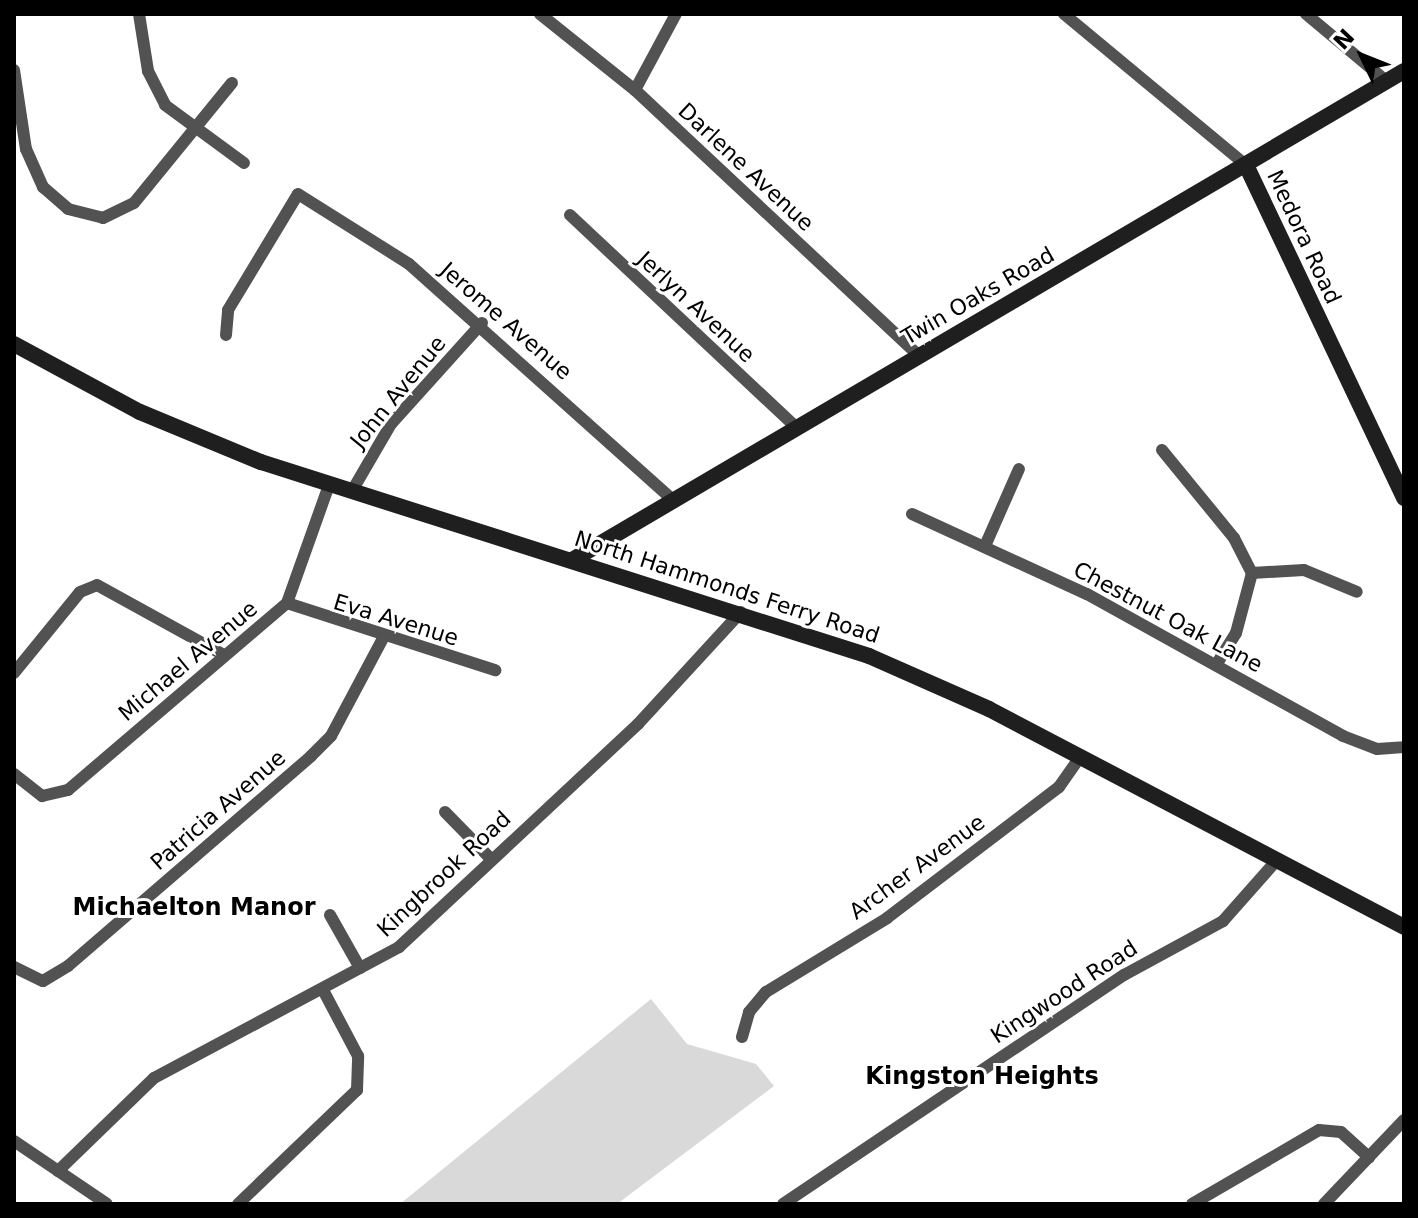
<!DOCTYPE html>
<style>
body{margin:0}
#map{position:relative;width:1418px;height:1218px;overflow:hidden;background:#fff;font-family:"DejaVu Sans",sans-serif}
div>[style]{position:absolute}
.green>*{inset:0;background:#d9d9d9}
.street>*{height:12px;margin:-6px;padding:0 6px;transform-origin:6px;border-radius:6px;background:#525252}
.secondary>*{height:16px;margin:-8px;padding:0 8px;transform-origin:8px;border-radius:8px;background:#1f1f1f}
span{translate:-50% -50%;white-space:nowrap;text-align:center;line-height:1.15;-webkit-text-stroke:6px #fff;paint-order:stroke}
.street-label{font-size:22px;color:#000}
.neighbourhood-label{font-size:24px;color:#000;font-weight:700}
.frame{position:absolute;inset:0;border:16px solid #000;pointer-events:none}
.north{position:absolute;left:1322px;top:16px;width:80px;height:80px;-webkit-text-stroke:6px #fff;paint-order:stroke;rotate:313deg;font-size:22px;font-weight:700;line-height:32px;text-align:center;color:#000}
.north::after{content:'';display:block;margin:auto;width:28px;height:36px;background:#000;clip-path:polygon(50% 0,100% 100%,50% 72%,0 100%)}
</style>
<div id="map">
<div class="green">
<div style="clip-path:polygon(651px 999px,687px 1044px,756px 1064px,774px 1086px,617px 1204px,400px 1204px)"></div>
</div>
<div class="street">
<div style="left:139px;top:14px;width:58px;rotate:81deg"></div>
<div style="left:148px;top:71px;width:38px;rotate:63deg"></div>
<div style="left:165px;top:105px;width:98px;rotate:36.3deg"></div>
<div style="left:540px;top:14px;width:122px;rotate:38.7deg"></div>
<div style="left:635px;top:90px;width:389px;rotate:43.1deg"></div>
<div style="left:1064px;top:14px;width:236px;rotate:39.7deg"></div>
<div style="left:1306px;top:14px;width:104px;rotate:39.9deg"></div>
<div style="left:14px;top:70px;width:80px;rotate:81.4deg"></div>
<div style="left:26px;top:149px;width:42px;rotate:65.9deg"></div>
<div style="left:43px;top:187px;width:33px;rotate:41deg"></div>
<div style="left:68px;top:209px;width:36px;rotate:14deg"></div>
<div style="left:103px;top:218px;width:34px;rotate:-26deg"></div>
<div style="left:134px;top:203px;width:155px;rotate:-50.8deg"></div>
<div style="left:635px;top:90px;width:86px;rotate:-61.7deg"></div>
<div style="left:570px;top:215px;width:310px;rotate:43.2deg"></div>
<div style="left:226px;top:335px;width:25px;rotate:-85deg"></div>
<div style="left:228px;top:310px;width:135px;rotate:-58.9deg"></div>
<div style="left:298px;top:194px;width:131px;rotate:32.2deg"></div>
<div style="left:409px;top:264px;width:353px;rotate:41.8deg"></div>
<div style="left:1162px;top:450px;width:114px;rotate:50.7deg"></div>
<div style="left:1234px;top:538px;width:39px;rotate:63deg"></div>
<div style="left:1252px;top:573px;width:62px;rotate:104.9deg"></div>
<div style="left:1236px;top:633px;width:38px;rotate:122deg"></div>
<div style="left:352px;top:491px;width:78px;rotate:-59.8deg"></div>
<div style="left:391px;top:424px;width:136px;rotate:-48deg"></div>
<div style="left:912px;top:514px;width:192px;rotate:24.6deg"></div>
<div style="left:1087px;top:594px;width:293px;rotate:29deg"></div>
<div style="left:1343px;top:736px;width:36px;rotate:21deg"></div>
<div style="left:1377px;top:749px;width:27px;rotate:-4deg"></div>
<div style="left:985px;top:546px;width:84px;rotate:-66.2deg"></div>
<div style="left:1252px;top:573px;width:52px;rotate:-3.3deg"></div>
<div style="left:1304px;top:570px;width:57px;rotate:22.5deg"></div>
<div style="left:287px;top:603px;width:219px;rotate:17.9deg"></div>
<div style="left:14px;top:673px;width:104px;rotate:-50.8deg"></div>
<div style="left:80px;top:592px;width:18px;rotate:-22deg"></div>
<div style="left:97px;top:585px;width:145px;rotate:28.9deg"></div>
<div style="left:14px;top:774px;width:36px;rotate:38deg"></div>
<div style="left:42px;top:796px;width:27px;rotate:-13deg"></div>
<div style="left:68px;top:790px;width:288px;rotate:-40.5deg"></div>
<div style="left:287px;top:603px;width:125px;rotate:-70.4deg"></div>
<div style="left:445px;top:812px;width:64px;rotate:45.6deg"></div>
<div style="left:330px;top:915px;width:61px;rotate:60.5deg"></div>
<div style="left:14px;top:967px;width:32px;rotate:26deg"></div>
<div style="left:43px;top:981px;width:29px;rotate:-31deg"></div>
<div style="left:68px;top:966px;width:321px;rotate:-40.8deg"></div>
<div style="left:311px;top:756px;width:28px;rotate:-45deg"></div>
<div style="left:331px;top:736px;width:111px;rotate:-62deg"></div>
<div style="left:742px;top:1037px;width:26px;rotate:-74deg"></div>
<div style="left:749px;top:1012px;width:26px;rotate:-50deg"></div>
<div style="left:766px;top:992px;width:142px;rotate:-31.4deg"></div>
<div style="left:887px;top:918px;width:216px;rotate:-37.3deg"></div>
<div style="left:1059px;top:787px;width:38px;rotate:-55deg"></div>
<div style="left:14px;top:1141px;width:112px;rotate:34.1deg"></div>
<div style="left:58px;top:1171px;width:134px;rotate:-44.1deg"></div>
<div style="left:154px;top:1078px;width:278px;rotate:-28.1deg"></div>
<div style="left:399px;top:947px;width:327px;rotate:-43deg"></div>
<div style="left:638px;top:724px;width:152px;rotate:-47.4deg"></div>
<div style="left:238px;top:1204px;width:165px;rotate:-43.8deg"></div>
<div style="left:357px;top:1090px;width:34px;rotate:-88deg"></div>
<div style="left:358px;top:1056px;width:75px;rotate:-117.9deg"></div>
<div style="left:783px;top:1204px;width:411px;rotate:-33.9deg"></div>
<div style="left:1124px;top:975px;width:113px;rotate:-28.6deg"></div>
<div style="left:1223px;top:921px;width:81px;rotate:-48.5deg"></div>
<div style="left:1192px;top:1204px;width:147px;rotate:-30.2deg"></div>
<div style="left:1319px;top:1130px;width:22px;rotate:5deg"></div>
<div style="left:1341px;top:1132px;width:38px;rotate:42deg"></div>
<div style="left:1324px;top:1204px;width:116px;rotate:-46.4deg"></div>
</div>
<div class="secondary">
<div style="left:1246px;top:165px;width:369px;rotate:64.6deg"></div>
<div style="left:14px;top:344px;width:143px;rotate:28.4deg"></div>
<div style="left:140px;top:412px;width:131px;rotate:22.5deg"></div>
<div style="left:261px;top:462px;width:638px;rotate:17.7deg"></div>
<div style="left:869px;top:656px;width:131px;rotate:23.8deg"></div>
<div style="left:989px;top:709px;width:469px;rotate:27.7deg"></div>
<div style="left:574px;top:559px;width:963px;rotate:-30.45deg"></div>
</div>
<div class="street-label">
<span style="left:746px;top:167px;rotate:43deg">Darlene Avenue</span>
<span style="left:1304px;top:237px;rotate:65deg">Medora Road</span>
<span style="left:978px;top:296px;rotate:-30deg">Twin Oaks Road</span>
<span style="left:696px;top:307px;rotate:43deg">Jerlyn Avenue</span>
<span style="left:506px;top:321px;rotate:41deg">Jerome Avenue</span>
<span style="left:398px;top:392px;rotate:-51deg">John Avenue</span>
<span style="left:727px;top:587px;rotate:18deg">North Hammonds Ferry Road</span>
<span style="left:1168px;top:617px;rotate:28deg">Chestnut Oak Lane</span>
<span style="left:396px;top:620px;rotate:17deg">Eva Avenue</span>
<span style="left:188px;top:661px;rotate:-40deg">Michael Avenue</span>
<span style="left:218px;top:810px;rotate:-41deg">Patricia Avenue</span>
<span style="left:917px;top:867px;rotate:-36deg">Archer Avenue</span>
<span style="left:444px;top:874px;rotate:-43deg">Kingbrook Road</span>
<span style="left:1064px;top:992px;rotate:-33deg">Kingwood Road</span>
</div>
<div class="neighbourhood-label">
<span style="left:194px;top:908px">Michaelton Manor</span>
<span style="left:982px;top:1077px">Kingston Heights</span>
</div>
<div class="frame"></div>
<div class="north">N</div>
</div>
